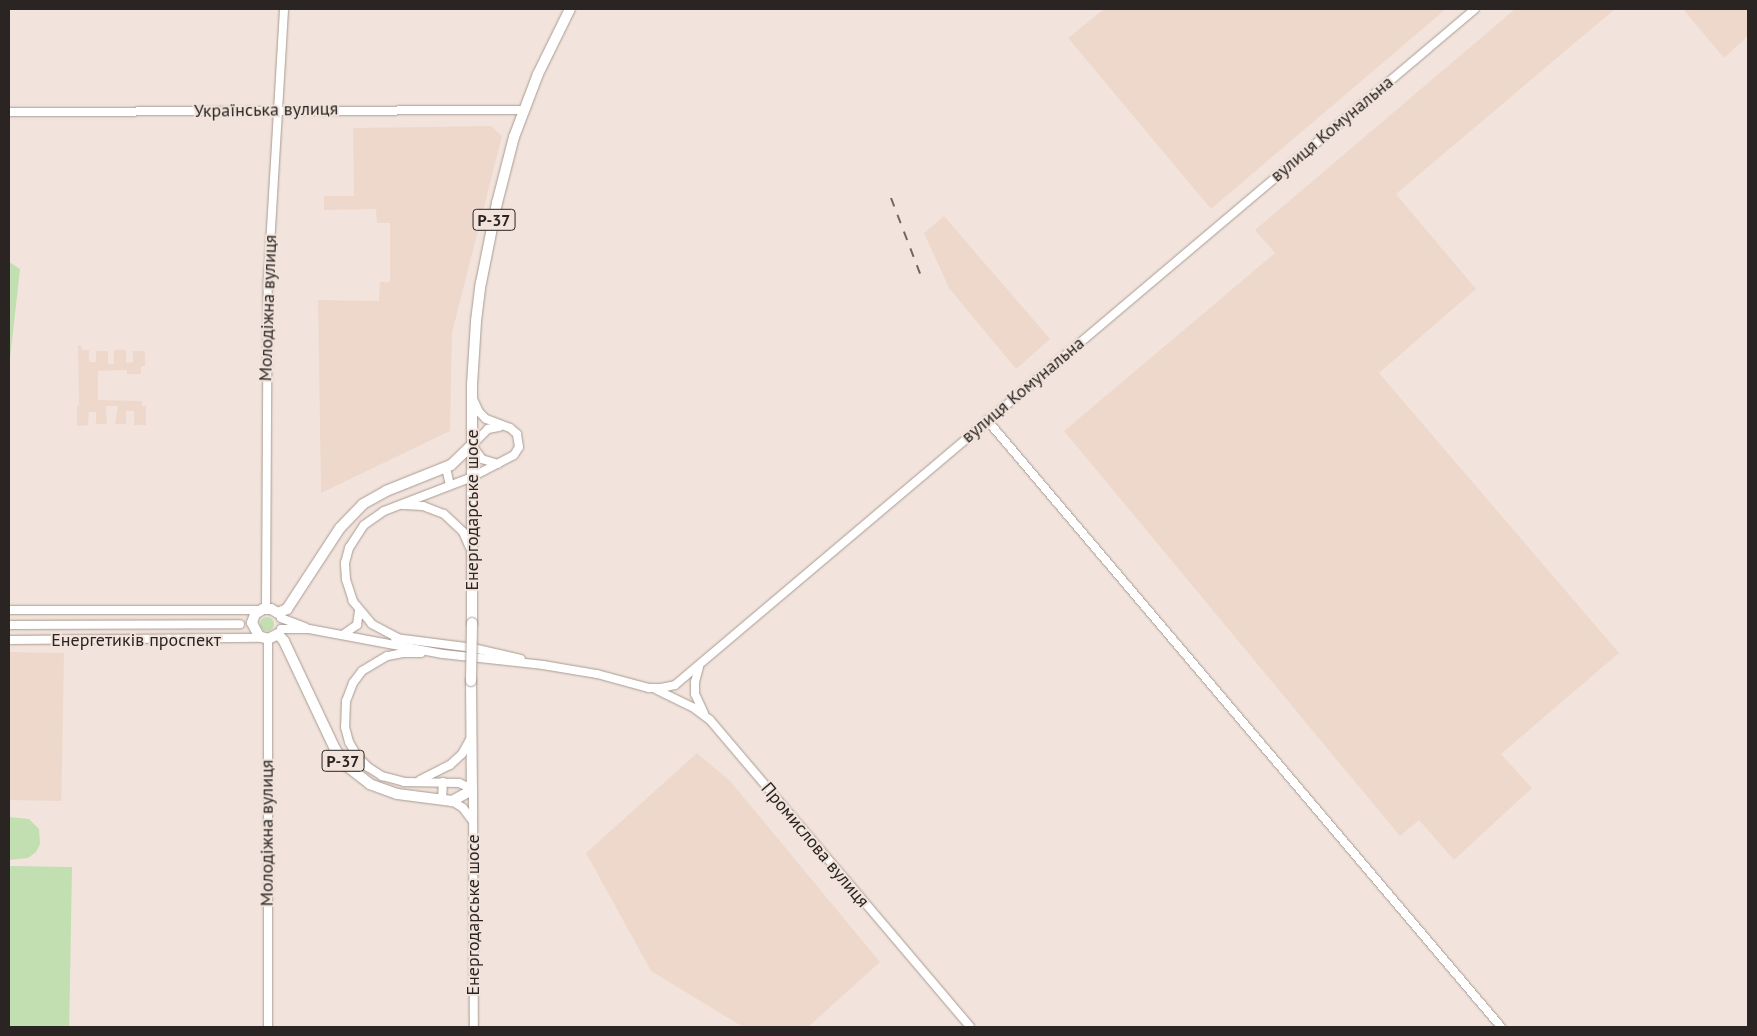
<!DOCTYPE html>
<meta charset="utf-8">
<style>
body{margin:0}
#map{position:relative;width:1757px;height:1036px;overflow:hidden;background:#f2e4dc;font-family:"PT Sans",sans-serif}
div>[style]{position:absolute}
.built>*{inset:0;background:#eed8cc;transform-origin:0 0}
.green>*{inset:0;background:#c1dfb1;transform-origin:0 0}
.round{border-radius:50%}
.roads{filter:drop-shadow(0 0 1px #a89b93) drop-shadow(0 0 1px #a89b93)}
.minor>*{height:8px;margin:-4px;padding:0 4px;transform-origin:4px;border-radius:4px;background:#fff}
.major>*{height:10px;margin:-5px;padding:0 5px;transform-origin:5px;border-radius:5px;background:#fff}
.rail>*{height:2px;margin-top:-1px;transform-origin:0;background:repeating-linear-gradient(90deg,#6e6661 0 9px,transparent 0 18px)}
.bridges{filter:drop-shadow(0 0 1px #a89b93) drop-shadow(0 0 1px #a89b93)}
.major-bridge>*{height:10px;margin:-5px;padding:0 5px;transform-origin:5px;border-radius:5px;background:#fff}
span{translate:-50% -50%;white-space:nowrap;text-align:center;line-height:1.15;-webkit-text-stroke:4px #f2e4dc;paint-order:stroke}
.shield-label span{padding:1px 4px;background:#f2e4dc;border:1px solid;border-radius:4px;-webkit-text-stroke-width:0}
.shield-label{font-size:16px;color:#2a2522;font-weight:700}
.street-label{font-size:18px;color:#2a2522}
.frame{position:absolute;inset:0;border:10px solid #2a2522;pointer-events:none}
</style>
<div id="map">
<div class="built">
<div style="clip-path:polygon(1104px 9px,1446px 9px,1211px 209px,1068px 38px)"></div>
<div style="clip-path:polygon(1515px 9px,1615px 9px,1396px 194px,1476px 289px,1379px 373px,1619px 653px,1501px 754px,1532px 788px,1454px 860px,1419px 820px,1400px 836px,1064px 431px,1275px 253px,1255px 230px)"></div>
<div style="clip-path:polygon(1683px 9px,1748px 9px,1748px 36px,1724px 58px)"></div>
<div style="clip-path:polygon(491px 126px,502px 136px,452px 333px,450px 431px,321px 493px,318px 300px,379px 301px,380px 282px,390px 282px,390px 223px,377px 223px,376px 209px,324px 210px,324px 196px,354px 196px,353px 128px)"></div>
<div style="clip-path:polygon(944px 216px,1050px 339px,1016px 369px,949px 288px,924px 233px)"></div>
<div style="clip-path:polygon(78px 345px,81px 345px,82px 350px,89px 350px,89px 362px,96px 362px,96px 351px,108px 351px,108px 364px,114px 364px,114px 350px,126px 350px,126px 363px,133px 362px,133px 351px,145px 351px,145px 366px,141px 366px,141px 374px,127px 374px,127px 370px,98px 371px,98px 400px,142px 401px,142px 406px,146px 406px,146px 425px,134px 425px,134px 411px,126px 411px,126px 424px,115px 424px,118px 406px,106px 406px,107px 424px,96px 424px,96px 412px,89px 412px,88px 425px,77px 426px,77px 406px,79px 405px)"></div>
<div style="left:9px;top:652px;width:55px;height:148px;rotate:1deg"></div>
<div style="clip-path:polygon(697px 753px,730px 781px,880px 962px,808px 1027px,743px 1027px,651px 971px,586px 853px)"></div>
</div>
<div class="green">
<div style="clip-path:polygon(9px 262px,20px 269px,9px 368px)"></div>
<div class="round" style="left:260px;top:617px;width:14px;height:14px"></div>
<div style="clip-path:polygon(9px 817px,29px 819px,39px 829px,40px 844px,36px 852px,28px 858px,9px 860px)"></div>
<div style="left:9px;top:866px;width:63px;height:161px;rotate:1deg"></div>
</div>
<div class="roads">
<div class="minor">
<div style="left:9px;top:112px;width:514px;rotate:-0.22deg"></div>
<div style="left:987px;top:420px;width:795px;rotate:49.74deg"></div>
<div style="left:498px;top:464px;width:17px;rotate:-163deg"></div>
<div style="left:482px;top:459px;width:17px;rotate:-126deg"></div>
<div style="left:472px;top:445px;width:23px;rotate:-45deg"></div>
<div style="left:488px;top:429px;width:11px;rotate:-10deg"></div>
<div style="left:446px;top:468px;width:17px;rotate:77deg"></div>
<div style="left:403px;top:505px;width:20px;rotate:3deg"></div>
<div style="left:423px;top:506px;width:22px;rotate:21deg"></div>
<div style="left:444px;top:514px;width:26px;rotate:43deg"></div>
<div style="left:463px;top:532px;width:17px;rotate:66deg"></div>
<div style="left:266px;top:608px;width:329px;rotate:-89.7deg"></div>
<div style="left:268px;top:279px;width:270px;rotate:-86.6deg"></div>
<div style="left:9px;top:610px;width:250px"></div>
<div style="left:281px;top:618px;width:26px;rotate:21deg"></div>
<div style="left:9px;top:625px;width:231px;rotate:-0.2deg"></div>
<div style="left:281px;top:629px;width:28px"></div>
<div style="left:309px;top:629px;width:136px;rotate:10.6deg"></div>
<div style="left:443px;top:654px;width:101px;rotate:6.3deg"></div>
<div style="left:543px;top:665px;width:55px;rotate:9.5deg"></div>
<div style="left:597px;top:674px;width:54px;rotate:15.1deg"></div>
<div style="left:649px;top:688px;width:12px"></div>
<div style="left:661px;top:688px;width:14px;rotate:-12deg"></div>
<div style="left:675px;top:685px;width:1047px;rotate:-40.2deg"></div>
<div style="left:344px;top:634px;width:16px;rotate:-35deg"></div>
<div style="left:357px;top:625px;width:15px;rotate:-82deg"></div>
<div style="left:395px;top:638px;width:79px;rotate:7.3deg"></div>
<div style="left:473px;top:648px;width:49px;rotate:12.9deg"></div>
<div style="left:398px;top:638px;width:30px;rotate:-152deg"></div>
<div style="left:372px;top:624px;width:30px;rotate:-130deg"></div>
<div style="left:353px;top:601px;width:23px;rotate:-108deg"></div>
<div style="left:346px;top:579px;width:16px;rotate:-94deg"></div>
<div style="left:345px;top:563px;width:16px;rotate:-75deg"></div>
<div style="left:349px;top:548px;width:27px;rotate:-57deg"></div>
<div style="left:364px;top:525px;width:24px;rotate:-35deg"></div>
<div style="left:384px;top:511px;width:94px;rotate:-21.1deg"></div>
<div style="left:472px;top:477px;width:47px;rotate:-27.6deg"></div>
<div style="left:514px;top:455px;width:9px;rotate:-58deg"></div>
<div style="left:519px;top:447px;width:13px;rotate:-99deg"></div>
<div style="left:517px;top:434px;width:9px;rotate:-139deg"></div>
<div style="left:510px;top:428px;width:26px;rotate:-159deg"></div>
<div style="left:486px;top:419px;width:10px;rotate:-135deg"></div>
<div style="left:479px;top:412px;width:14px;rotate:-115deg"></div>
<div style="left:9px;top:640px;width:254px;rotate:-0.5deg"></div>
<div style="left:421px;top:653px;width:18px;rotate:180deg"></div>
<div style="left:403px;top:653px;width:16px;rotate:169deg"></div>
<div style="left:387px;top:656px;width:29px;rotate:149deg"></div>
<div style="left:362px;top:671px;width:15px;rotate:127deg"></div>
<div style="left:353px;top:683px;width:19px;rotate:111deg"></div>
<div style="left:346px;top:701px;width:26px;rotate:92deg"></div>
<div style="left:345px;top:727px;width:16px;rotate:75deg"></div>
<div style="left:349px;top:742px;width:16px;rotate:60deg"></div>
<div style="left:357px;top:756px;width:16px;rotate:45deg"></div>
<div style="left:368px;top:767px;width:17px;rotate:33deg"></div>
<div style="left:382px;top:776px;width:23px;rotate:15deg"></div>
<div style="left:404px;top:782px;width:55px;rotate:1deg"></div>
<div style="left:459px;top:783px;width:15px;rotate:23deg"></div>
<div style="left:473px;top:789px;width:238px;rotate:89.8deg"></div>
<div style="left:699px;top:667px;width:16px;rotate:105deg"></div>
<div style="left:695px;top:682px;width:12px;rotate:90deg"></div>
<div style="left:695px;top:694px;width:21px;rotate:65deg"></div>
<div style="left:657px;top:690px;width:41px;rotate:25.9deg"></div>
<div style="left:694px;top:708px;width:20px;rotate:37deg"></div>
<div style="left:710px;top:720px;width:402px;rotate:49.7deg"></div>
<div style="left:420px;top:780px;width:34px;rotate:-27deg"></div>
<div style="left:450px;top:765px;width:16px;rotate:-43deg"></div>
<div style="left:462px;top:754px;width:18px;rotate:-61deg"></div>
<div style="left:442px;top:800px;width:18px;rotate:-87deg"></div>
<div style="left:452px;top:801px;width:13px;rotate:32deg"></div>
<div style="left:463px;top:808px;width:15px;rotate:53deg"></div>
<div style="left:268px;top:1027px;width:388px;rotate:-90deg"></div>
</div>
<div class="major">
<div style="left:472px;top:623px;width:238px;rotate:-90deg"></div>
<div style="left:472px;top:385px;width:64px;rotate:-86.4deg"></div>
<div style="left:476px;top:321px;width:38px;rotate:-83deg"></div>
<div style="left:481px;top:283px;width:82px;rotate:-78.7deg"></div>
<div style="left:497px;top:203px;width:68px;rotate:-75.6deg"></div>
<div style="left:514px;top:137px;width:67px;rotate:-69.1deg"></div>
<div style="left:538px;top:74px;width:72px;rotate:-63.8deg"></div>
<div style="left:471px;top:681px;width:109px;rotate:89.5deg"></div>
<div style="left:472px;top:790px;width:23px;rotate:151deg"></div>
<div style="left:452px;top:801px;width:55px;rotate:-172.7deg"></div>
<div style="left:397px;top:794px;width:29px;rotate:-160deg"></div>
<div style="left:370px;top:784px;width:28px;rotate:-142deg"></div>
<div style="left:348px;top:767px;width:22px;rotate:-126deg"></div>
<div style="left:335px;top:749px;width:119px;rotate:-115.3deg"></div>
<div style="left:284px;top:641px;width:9px;rotate:-131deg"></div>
<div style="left:278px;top:634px;width:11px;rotate:153deg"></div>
<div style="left:268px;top:639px;width:9px;rotate:-162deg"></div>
<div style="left:259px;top:636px;width:15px;rotate:-118deg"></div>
<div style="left:252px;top:623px;width:9px;rotate:-72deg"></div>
<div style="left:255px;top:614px;width:9px;rotate:-32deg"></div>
<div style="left:263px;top:609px;width:8px"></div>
<div style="left:271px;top:609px;width:8px;rotate:30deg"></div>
<div style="left:278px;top:613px;width:10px;rotate:-24deg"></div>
<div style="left:287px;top:609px;width:97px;rotate:-56.8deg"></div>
<div style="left:340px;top:528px;width:33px;rotate:-46deg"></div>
<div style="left:363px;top:504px;width:26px;rotate:-29deg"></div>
<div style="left:386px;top:491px;width:70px;rotate:-21.8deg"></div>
<div style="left:451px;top:465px;width:29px;rotate:-44deg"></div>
</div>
</div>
<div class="rail">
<div style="left:891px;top:198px;width:84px;rotate:69deg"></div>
</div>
<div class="bridges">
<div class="major-bridge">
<div style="left:471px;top:681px;width:58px;rotate:-89deg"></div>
</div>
</div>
<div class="shield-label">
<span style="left:494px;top:220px">Р-37</span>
<span style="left:343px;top:761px">Р-37</span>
</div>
<div class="street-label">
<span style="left:266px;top:110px;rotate:-1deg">Українська вулиця</span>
<span style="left:1332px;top:129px;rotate:-40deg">вулиця Комунальна</span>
<span style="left:268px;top:308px;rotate:-88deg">Молодіжна вулиця</span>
<span style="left:1023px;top:390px;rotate:-40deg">вулиця Комунальна</span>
<span style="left:472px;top:510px;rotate:-90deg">Енергодарське шосе</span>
<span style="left:136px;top:640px">Енергетиків проспект</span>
<span style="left:267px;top:833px;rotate:-90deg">Молодіжна вулиця</span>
<span style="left:815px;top:845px;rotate:50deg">Промислова вулиця</span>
<span style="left:473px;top:915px;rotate:-90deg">Енергодарське шосе</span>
</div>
<div class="frame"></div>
</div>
